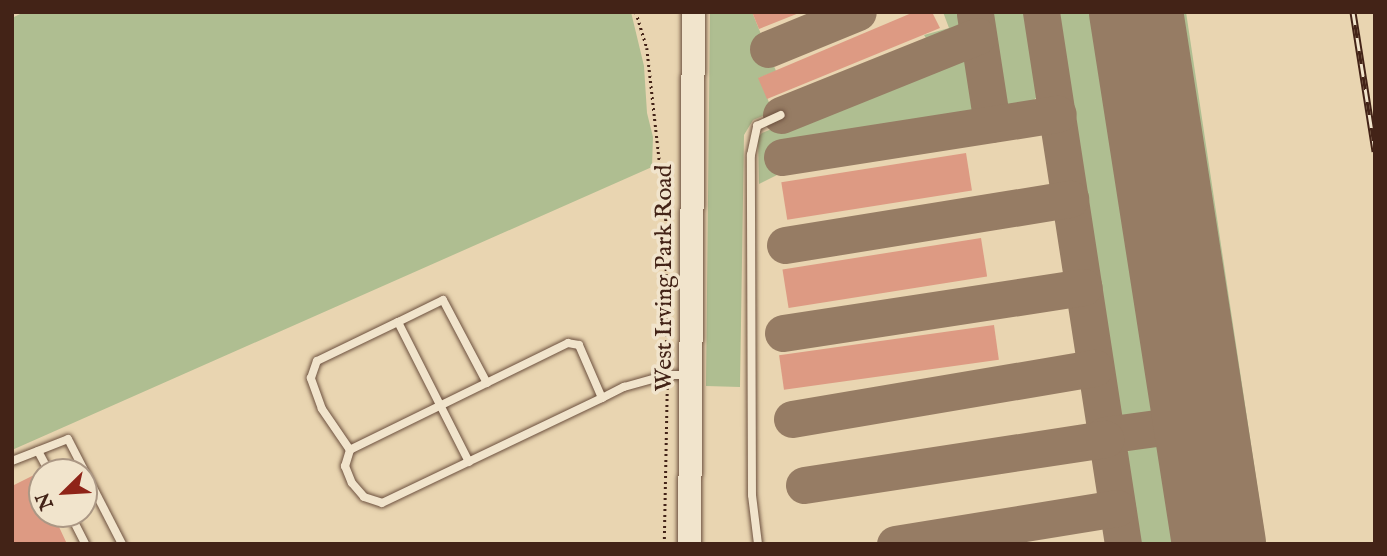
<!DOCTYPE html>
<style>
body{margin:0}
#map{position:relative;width:1387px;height:556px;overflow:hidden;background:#e9d5b1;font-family:"IM FELL English",serif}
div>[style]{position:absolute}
.green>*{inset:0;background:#afbe91}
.taxiway>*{height:37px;margin:-18.5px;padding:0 18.5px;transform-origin:18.5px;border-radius:18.5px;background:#967c64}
.runway>*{height:94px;margin:-47px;padding:0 47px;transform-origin:47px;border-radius:47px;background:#967c64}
.building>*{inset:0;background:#dd9a83;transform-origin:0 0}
.path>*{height:2.5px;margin-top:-1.25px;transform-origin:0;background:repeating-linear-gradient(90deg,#432317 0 2px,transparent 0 5.5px)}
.roads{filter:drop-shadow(0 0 2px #6c503e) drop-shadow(0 0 2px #6c503e)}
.service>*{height:8px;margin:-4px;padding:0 4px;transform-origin:4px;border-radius:4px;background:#f1e4cc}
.secondary>*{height:23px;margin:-11.5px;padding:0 11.5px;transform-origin:11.5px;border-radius:11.5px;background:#f1e4cc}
.rail>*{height:7px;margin-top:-3.5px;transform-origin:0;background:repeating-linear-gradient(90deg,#f1e4cc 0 13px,#432317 0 26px);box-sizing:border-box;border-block:2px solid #432317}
span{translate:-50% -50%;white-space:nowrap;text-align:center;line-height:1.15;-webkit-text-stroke:7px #f1e4cc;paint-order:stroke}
.street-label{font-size:24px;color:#432317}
.frame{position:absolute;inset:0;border:14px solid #432317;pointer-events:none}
.north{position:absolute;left:28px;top:458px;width:70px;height:70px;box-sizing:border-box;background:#f1e4cc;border:2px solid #ab9784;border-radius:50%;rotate:246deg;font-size:19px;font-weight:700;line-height:28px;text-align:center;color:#432317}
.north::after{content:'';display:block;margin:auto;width:24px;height:32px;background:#8f2418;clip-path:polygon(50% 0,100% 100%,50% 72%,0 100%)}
</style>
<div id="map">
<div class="green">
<div style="clip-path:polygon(24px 12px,631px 12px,644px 66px,647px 113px,653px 137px,652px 167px,12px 450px,12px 18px)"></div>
<div style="clip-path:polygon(710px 12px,752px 12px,776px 71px,759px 78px,773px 112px,753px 120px,744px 135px,740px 387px,706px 386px)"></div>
<div style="clip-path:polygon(943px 12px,966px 12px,968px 26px,962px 33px,931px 46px,924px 35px,949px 28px)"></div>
<div style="clip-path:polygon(987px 12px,1028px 12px,1039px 88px,1036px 98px,1023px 109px,1010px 108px,997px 88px)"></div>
<div style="clip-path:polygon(1054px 12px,1104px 12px,1161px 380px,1158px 404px,1144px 418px,1122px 417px,1114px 405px)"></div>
<div style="clip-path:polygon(1169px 12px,1186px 12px,1266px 544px,1252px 544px)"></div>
<div style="clip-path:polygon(961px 50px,973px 57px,980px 98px,979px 107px,970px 113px,775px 144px,781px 173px,759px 184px,758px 137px,762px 133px)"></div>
<div style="clip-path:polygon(1150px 442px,1167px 450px,1175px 464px,1187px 544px,1136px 544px,1123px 459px,1134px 443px)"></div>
</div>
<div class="taxiway">
<div style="left:1041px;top:12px;width:538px;rotate:81.24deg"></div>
<div style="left:975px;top:14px;width:111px;rotate:81.2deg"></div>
<div style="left:768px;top:49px;width:97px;rotate:-22.3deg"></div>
<div style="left:781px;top:115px;width:212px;rotate:-21.9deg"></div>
<div style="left:782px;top:157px;width:279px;rotate:-8.9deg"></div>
<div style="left:785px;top:245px;width:289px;rotate:-9.2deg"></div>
<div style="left:783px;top:333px;width:304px;rotate:-8.7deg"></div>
<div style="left:792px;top:419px;width:307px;rotate:-9.6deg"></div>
<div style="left:1105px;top:435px;width:96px;rotate:-7.8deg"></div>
<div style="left:804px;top:485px;width:305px;rotate:-8.7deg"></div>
<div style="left:895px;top:544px;width:225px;rotate:-9.2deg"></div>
</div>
<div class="runway">
<div style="left:1136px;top:12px;width:538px;rotate:81.13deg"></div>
</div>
<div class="building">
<div style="clip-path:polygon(752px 12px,799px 12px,799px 13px,759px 29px)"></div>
<div style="clip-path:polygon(914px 12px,932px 12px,940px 28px,767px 99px,758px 78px)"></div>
<div style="left:966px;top:153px;width:38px;height:187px;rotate:81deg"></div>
<div style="left:981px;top:238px;width:39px;height:201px;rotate:81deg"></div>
<div style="left:994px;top:325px;width:35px;height:217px;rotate:82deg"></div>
<div style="clip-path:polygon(34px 475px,42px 491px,42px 514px,53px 514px,67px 544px,12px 544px,12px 486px)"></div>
</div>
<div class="path">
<div style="left:636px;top:12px;width:38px;rotate:73deg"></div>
<div style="left:647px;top:48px;width:172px;rotate:83.7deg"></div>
<div style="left:666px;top:219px;width:147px;rotate:89.6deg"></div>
<div style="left:664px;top:544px;width:157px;rotate:-88.9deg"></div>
</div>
<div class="roads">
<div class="service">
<div style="left:602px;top:398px;width:58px;rotate:-113.5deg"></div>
<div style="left:579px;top:345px;width:11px;rotate:-170deg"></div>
<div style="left:568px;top:343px;width:243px;rotate:153.9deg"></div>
<div style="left:350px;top:450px;width:17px;rotate:107deg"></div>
<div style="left:345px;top:466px;width:18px;rotate:68deg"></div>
<div style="left:352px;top:483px;width:18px;rotate:49deg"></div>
<div style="left:364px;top:497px;width:19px;rotate:18deg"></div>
<div style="left:382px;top:503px;width:244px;rotate:-25.5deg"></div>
<div style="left:602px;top:398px;width:25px;rotate:-27deg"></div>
<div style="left:624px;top:387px;width:45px;rotate:-15.6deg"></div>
<div style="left:667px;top:375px;width:20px"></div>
<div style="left:350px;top:450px;width:50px;rotate:-124.3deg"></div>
<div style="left:322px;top:409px;width:33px;rotate:-110deg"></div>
<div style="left:311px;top:378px;width:18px;rotate:-71deg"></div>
<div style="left:317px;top:361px;width:90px;rotate:-25.7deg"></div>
<div style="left:38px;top:451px;width:24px;rotate:62deg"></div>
<div style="left:12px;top:461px;width:60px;rotate:-21.4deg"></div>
<div style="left:68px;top:439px;width:118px;rotate:62.8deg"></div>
<div style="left:469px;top:462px;width:157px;rotate:-116.9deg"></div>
<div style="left:398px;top:322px;width:50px;rotate:-26.1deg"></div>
<div style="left:443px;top:300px;width:94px;rotate:62.1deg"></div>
<div style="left:70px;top:514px;width:34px;rotate:63deg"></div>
<div style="left:758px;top:544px;width:49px;rotate:-97deg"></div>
<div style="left:752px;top:495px;width:340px;rotate:-90.2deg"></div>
<div style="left:751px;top:155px;width:30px;rotate:-78deg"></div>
<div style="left:757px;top:126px;width:26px;rotate:-25deg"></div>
</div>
<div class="secondary">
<div style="left:689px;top:544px;width:532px;rotate:-89.57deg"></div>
</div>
</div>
<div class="rail">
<div style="left:1353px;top:12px;width:141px;rotate:81deg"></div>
</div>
<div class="street-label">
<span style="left:665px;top:278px;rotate:-90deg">West Irving Park Road</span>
</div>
<div class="frame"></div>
<div class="north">N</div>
</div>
